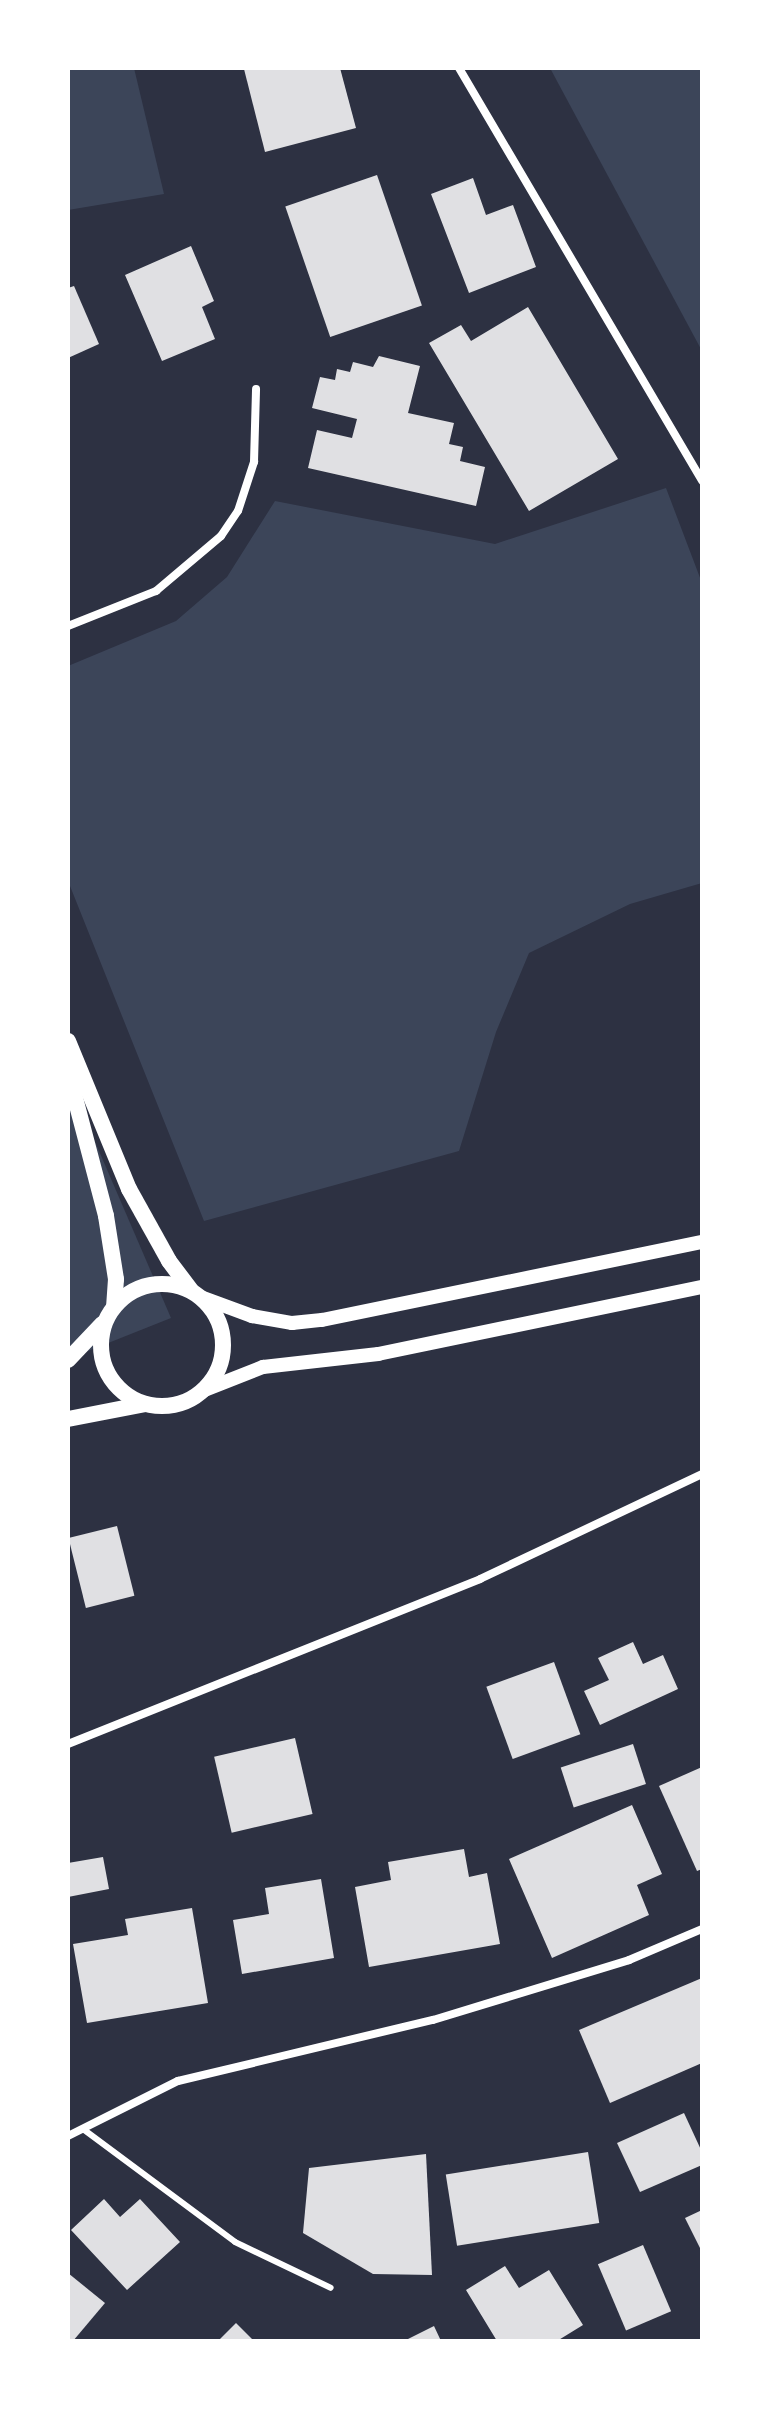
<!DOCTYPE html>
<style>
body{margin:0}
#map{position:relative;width:770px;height:2409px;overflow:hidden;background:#2d3142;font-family:"Golos Text",sans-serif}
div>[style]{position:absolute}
.green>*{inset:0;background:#3c4559}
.building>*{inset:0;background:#e0e0e3;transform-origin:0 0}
.service>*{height:6px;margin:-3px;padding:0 3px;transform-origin:3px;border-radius:3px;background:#fff}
.minor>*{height:8px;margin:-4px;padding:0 4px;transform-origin:4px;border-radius:4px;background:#fff}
.tertiary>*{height:14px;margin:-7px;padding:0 7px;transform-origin:7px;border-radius:7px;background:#fff}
.secondary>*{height:16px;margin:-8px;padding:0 8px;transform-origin:8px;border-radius:8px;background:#fff}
.secondary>.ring{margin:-8px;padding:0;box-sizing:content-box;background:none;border:16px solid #fff;border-radius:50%}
span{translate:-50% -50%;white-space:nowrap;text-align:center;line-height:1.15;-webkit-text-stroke:6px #fff;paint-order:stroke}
.frame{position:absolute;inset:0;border:70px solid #fff;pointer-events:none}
</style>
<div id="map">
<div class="green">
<div style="clip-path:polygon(68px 68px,134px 68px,164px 194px,68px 210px)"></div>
<div style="clip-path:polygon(550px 68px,702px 68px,702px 351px)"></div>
<div style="clip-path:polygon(666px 488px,702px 583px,702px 883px,630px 904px,529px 953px,496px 1032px,459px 1151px,204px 1221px,68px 881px,68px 666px,176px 621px,227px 577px,275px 501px,495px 544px)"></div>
<div style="clip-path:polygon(68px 1079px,171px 1318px,68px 1359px)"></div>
</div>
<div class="building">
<div style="clip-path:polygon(248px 68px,340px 68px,356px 128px,265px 152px,244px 69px)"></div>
<div style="left:377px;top:175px;width:138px;height:97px;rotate:71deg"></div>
<div style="clip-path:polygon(473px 178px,486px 215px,513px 205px,536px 267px,469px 293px,431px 194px)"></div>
<div style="clip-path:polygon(191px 246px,214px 301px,202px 307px,215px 339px,162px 361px,125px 275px)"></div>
<div style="clip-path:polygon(74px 286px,99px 344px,68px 358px,68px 288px)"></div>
<div style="clip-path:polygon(528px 307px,618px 459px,529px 511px,429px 343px,461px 325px,471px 341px)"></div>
<div style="clip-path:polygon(379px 356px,420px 366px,408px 413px,454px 423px,449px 444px,463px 447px,460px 461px,485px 467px,476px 506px,308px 468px,317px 430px,352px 438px,357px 419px,312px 408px,320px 377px,335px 380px,337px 369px,350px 372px,353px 362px,373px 367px)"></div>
<div style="left:117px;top:1526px;width:72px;height:50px;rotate:76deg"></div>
<div style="clip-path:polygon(633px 1642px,643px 1664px,663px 1655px,678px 1689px,600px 1725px,584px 1691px,609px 1680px,598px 1658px)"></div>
<div style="left:554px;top:1662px;width:77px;height:72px;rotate:70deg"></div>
<div style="left:295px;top:1738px;width:78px;height:83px;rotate:77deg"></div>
<div style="left:633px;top:1744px;width:42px;height:76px;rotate:72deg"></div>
<div style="clip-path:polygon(702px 1767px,702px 1869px,697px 1871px,659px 1786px)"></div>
<div style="clip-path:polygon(632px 1805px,662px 1874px,637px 1885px,649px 1915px,552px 1958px,509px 1859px)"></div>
<div style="clip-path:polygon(464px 1849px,469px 1877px,487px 1873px,500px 1944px,369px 1967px,355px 1887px,391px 1880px,388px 1862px)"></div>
<div style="clip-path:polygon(103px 1857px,109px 1889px,68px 1897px,68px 1863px)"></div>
<div style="clip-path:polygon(321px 1879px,334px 1958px,242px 1974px,233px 1920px,269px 1914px,265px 1888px)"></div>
<div style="clip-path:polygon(192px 1908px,208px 2003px,87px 2023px,73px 1944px,128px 1935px,125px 1919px)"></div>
<div style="clip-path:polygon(702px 1978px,702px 2063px,610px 2103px,579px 2030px)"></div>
<div style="clip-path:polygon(684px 2113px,702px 2152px,702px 2165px,640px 2192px,617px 2143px)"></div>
<div style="left:588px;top:2152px;width:72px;height:144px;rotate:81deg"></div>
<div style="clip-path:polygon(426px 2154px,432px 2275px,373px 2274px,303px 2233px,309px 2168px)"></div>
<div style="clip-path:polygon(104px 2199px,120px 2217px,140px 2199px,180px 2242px,127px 2290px,71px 2230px)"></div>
<div style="clip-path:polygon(702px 2210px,702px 2252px,685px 2218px)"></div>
<div style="left:643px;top:2245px;width:72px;height:49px;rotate:67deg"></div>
<div style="clip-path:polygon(505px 2266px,519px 2288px,549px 2270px,583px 2325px,557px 2341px,497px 2341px,466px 2290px)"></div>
<div style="clip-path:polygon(68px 2273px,105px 2303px,73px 2341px,68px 2341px)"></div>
<div style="clip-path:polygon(236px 2323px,254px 2341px,218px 2341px)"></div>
<div style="clip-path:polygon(434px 2326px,441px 2341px,404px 2341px)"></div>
</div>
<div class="service">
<div style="left:83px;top:2129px;width:189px;rotate:36.6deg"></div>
<div style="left:235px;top:2242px;width:106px;rotate:25.6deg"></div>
</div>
<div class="minor">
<div style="left:459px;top:68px;width:479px;rotate:59.5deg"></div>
<div style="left:68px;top:626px;width:95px;rotate:-21.7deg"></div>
<div style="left:156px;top:591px;width:85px;rotate:-40.2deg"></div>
<div style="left:221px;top:536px;width:30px;rotate:-56deg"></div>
<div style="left:238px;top:511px;width:52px;rotate:-71.9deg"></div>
<div style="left:254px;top:462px;width:73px;rotate:-88.4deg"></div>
<div style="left:68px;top:1744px;width:444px;rotate:-21.8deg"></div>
<div style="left:480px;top:1579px;width:246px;rotate:-25.3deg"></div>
<div style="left:68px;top:2136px;width:123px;rotate:-26.6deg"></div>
<div style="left:178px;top:2081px;width:262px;rotate:-13.5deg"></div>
<div style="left:433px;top:2020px;width:205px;rotate:-17deg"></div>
<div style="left:629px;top:1960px;width:79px;rotate:-23deg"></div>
</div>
<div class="tertiary">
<div style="left:198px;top:1296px;width:58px;rotate:20.3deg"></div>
<div style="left:252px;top:1316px;width:41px;rotate:9.9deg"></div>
<div style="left:292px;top:1323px;width:30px;rotate:-6deg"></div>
<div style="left:322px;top:1320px;width:388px;rotate:-11.6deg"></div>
<div style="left:202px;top:1391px;width:66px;rotate:-21.5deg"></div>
<div style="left:263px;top:1367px;width:116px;rotate:-6.4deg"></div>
<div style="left:378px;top:1354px;width:331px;rotate:-11.7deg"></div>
</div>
<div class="secondary">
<div style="left:68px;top:1041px;width:160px;rotate:67.6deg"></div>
<div style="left:129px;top:1189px;width:82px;rotate:60.9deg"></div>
<div style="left:169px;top:1261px;width:38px;rotate:53deg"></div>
<div style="left:68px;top:1071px;width:150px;rotate:75.3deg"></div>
<div style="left:106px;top:1216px;width:64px;rotate:81deg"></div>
<div style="left:116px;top:1279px;width:27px;rotate:94deg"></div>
<div class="ring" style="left:101px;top:1284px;width:106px;height:106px"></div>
<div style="left:68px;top:1360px;width:50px;rotate:-46.6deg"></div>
<div style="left:68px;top:1419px;width:78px;rotate:-11deg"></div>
</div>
<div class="frame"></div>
</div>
